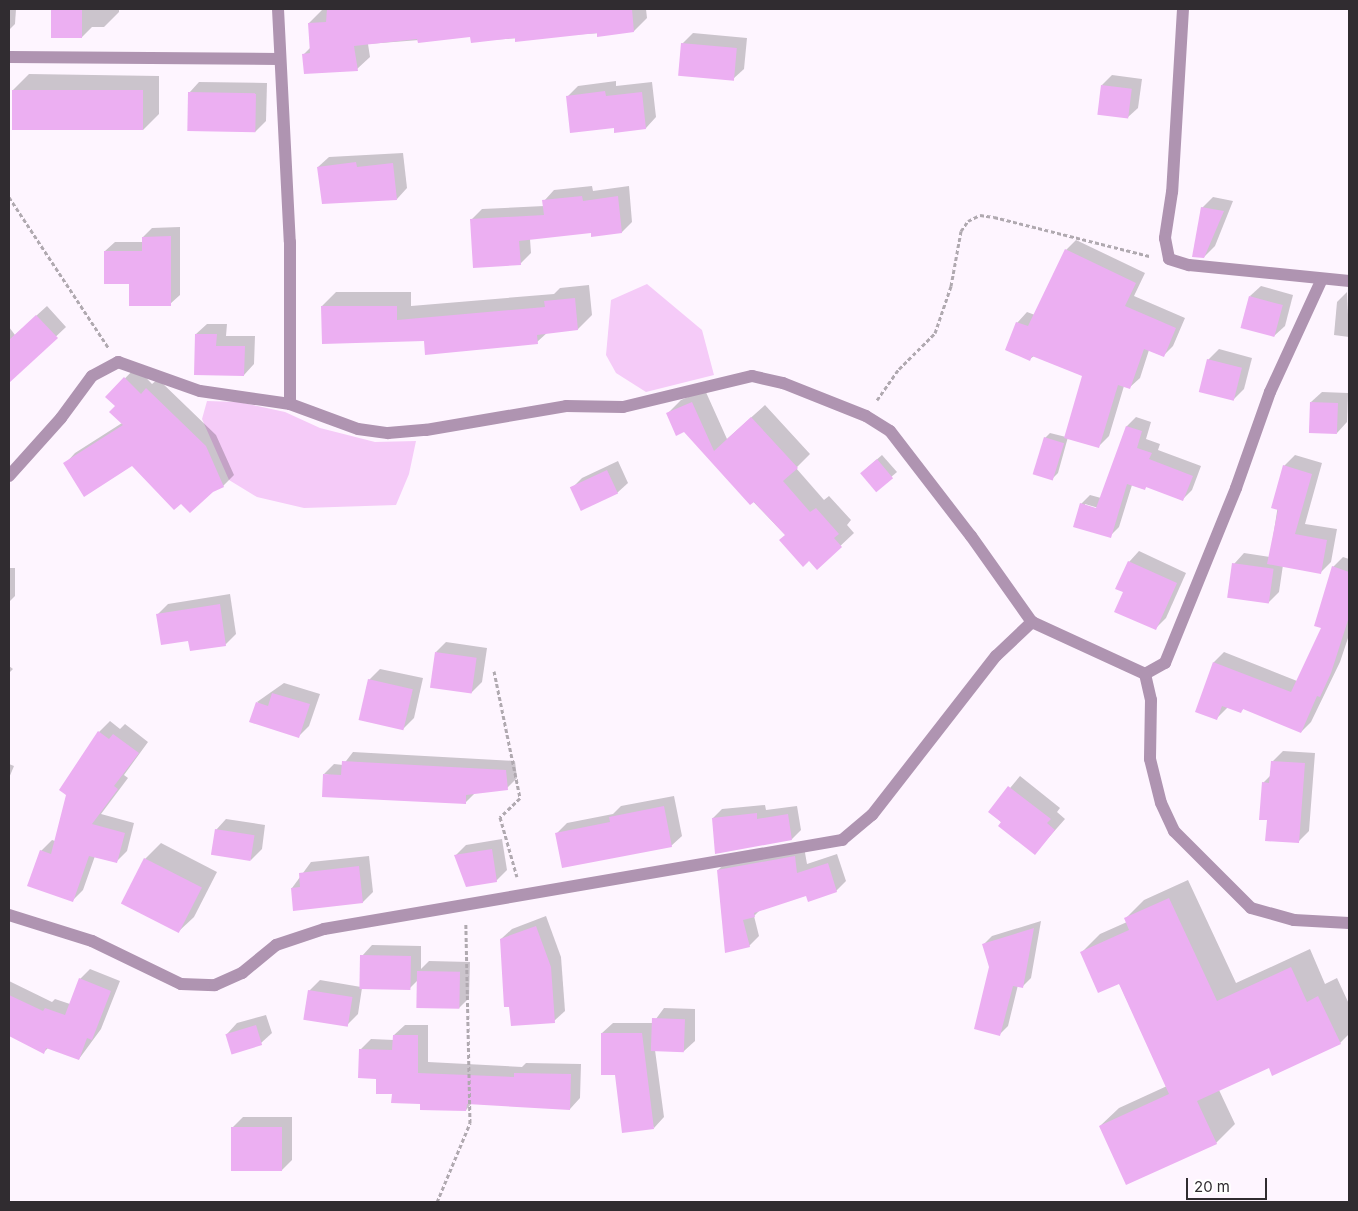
<!DOCTYPE html>
<style>
body{margin:0}
#map{position:relative;width:1358px;height:1211px;overflow:hidden;background:#fef5ff;font-family:Inter,sans-serif}
div>[style]{position:absolute}
.green>*{inset:0;background:#f5cbf8}
.shadow>*{inset:0;background:#0003}
.building>*{inset:0;background:#ecaff2;transform-origin:0 0}
.path>*{height:3px;margin-top:-1.5px;transform-origin:0;background:repeating-linear-gradient(90deg,#b0a9b0 0 4px,transparent 0 6.5px)}
.minor>*{height:12px;margin:-6px;padding:0 6px;transform-origin:6px;border-radius:6px;background:#af94b1}
span{translate:-50% -50%;white-space:nowrap;text-align:center;line-height:1.15;-webkit-text-stroke:4px #fff;paint-order:stroke}
.frame{position:absolute;inset:0;border:10px solid #302c30;pointer-events:none}
.scale{position:absolute;left:1186px;top:1178px;width:81px;height:22px;box-sizing:border-box;border:2px solid #302c30;border-top:0;padding-left:6px;font-size:15px;line-height:18px;white-space:nowrap;color:#302c30;-webkit-text-stroke:4px #fff;paint-order:stroke}
</style>
<div id="map">
<div class="green">
<div style="clip-path:polygon(647px 284px,702px 330px,714px 375px,646px 392px,616px 373px,606px 355px,611px 300px)"></div>
<div style="clip-path:polygon(207px 401px,239px 402px,285px 412px,320px 428px,375px 442px,416px 441px,409px 474px,396px 505px,304px 508px,257px 497px,229px 480px,202px 419px)"></div>
</div>
<div class="shadow">
<div style="clip-path:polygon(9px 9px,16px 9px,15px 24px,9px 30px)"></div>
<div style="clip-path:polygon(52px 9px,119px 9px,119px 12px,104px 27px,92px 27px,81px 38px,52px 37px)"></div>
<div style="clip-path:polygon(646px 9px,647px 18px,634px 31px,472px 41px,471px 36px,368px 44px,370px 57px,357px 69px,304px 54px,311px 47px,309px 23px,322px 10px,331px 9px)"></div>
<div style="clip-path:polygon(693px 33px,747px 38px,744px 69px,733px 79px,682px 44px)"></div>
<div style="clip-path:polygon(29px 74px,159px 76px,159px 114px,143px 130px,13px 90px)"></div>
<div style="clip-path:polygon(1112px 75px,1142px 79px,1138px 108px,1127px 118px,1102px 85px)"></div>
<div style="clip-path:polygon(616px 81px,616px 86px,652px 82px,656px 117px,646px 128px,615px 127px,568px 96px,578px 86px)"></div>
<div style="clip-path:polygon(199px 82px,267px 83px,266px 121px,255px 132px,189px 93px)"></div>
<div style="clip-path:polygon(403px 153px,407px 188px,397px 199px,318px 167px,329px 157px)"></div>
<div style="clip-path:polygon(592px 186px,593px 191px,629px 186px,632px 222px,622px 232px,592px 231px,530px 239px,531px 253px,520px 264px,471px 220px,482px 209px,544px 206px,544px 201px,554px 190px)"></div>
<div style="clip-path:polygon(1213px 197px,1233px 201px,1215px 246px,1204px 257px,1202px 208px)"></div>
<div style="clip-path:polygon(180px 227px,180px 295px,170px 304px,130px 283px,105px 251px,115px 242px,143px 242px,143px 237px,152px 228px)"></div>
<div style="clip-path:polygon(1076px 240px,1145px 273px,1134px 296px,1185px 318px,1173px 346px,1163px 356px,1149px 350px,1140px 378px,1129px 388px,1124px 386px,1109px 436px,1099px 446px,1068px 437px,1058px 473px,1053px 478px,1045px 438px,1050px 433px,1066px 437px,1084px 375px,1034px 356px,1030px 359px,1017px 323px,1027px 312px,1035px 315px,1066px 250px)"></div>
<div style="clip-path:polygon(589px 285px,592px 315px,578px 329px,548px 332px,537px 342px,425px 339px,322px 306px,336px 292px,411px 292px,411px 306px,554px 294px,560px 288px)"></div>
<div style="clip-path:polygon(1261px 286px,1293px 295px,1285px 326px,1274px 336px,1250px 296px)"></div>
<div style="clip-path:polygon(1347px 292px,1349px 337px,1334px 335px,1337px 302px)"></div>
<div style="clip-path:polygon(47px 306px,66px 327px,9px 381px,9px 327px,15px 335px)"></div>
<div style="clip-path:polygon(207px 324px,227px 324px,226px 336px,255px 336px,254px 364px,244px 375px,196px 334px)"></div>
<div style="clip-path:polygon(1219px 349px,1252px 358px,1244px 389px,1233px 400px,1208px 360px)"></div>
<div style="clip-path:polygon(136px 367px,152px 384px,158px 379px,216px 435px,234px 475px,223px 486px,133px 464px,65px 464px,75px 453px,122px 423px,117px 406px,107px 397px)"></div>
<div style="clip-path:polygon(705px 390px,727px 439px,765px 405px,810px 454px,796px 468px,824px 500px,829px 496px,851px 520px,847px 525px,854px 533px,817px 568px,668px 413px,681px 400px)"></div>
<div style="clip-path:polygon(1322px 392px,1348px 393px,1347px 422px,1337px 433px,1311px 402px)"></div>
<div style="clip-path:polygon(evenodd,1136px 417px,1151px 422px,1146px 439px,1160px 444px,1158px 450px,1201px 466px,1192px 490px,1182px 500px,1147px 486px,1144px 489px,1132px 485px,1119px 527px,1110px 536px,1081px 504px,1090px 495px,1101px 498px,1127px 426px,1136px 417px,1085px 504px,1102px 509px,1101px 511px,1085px 506px,1085px 504px)"></div>
<div style="clip-path:polygon(882px 455px,897px 472px,876px 490px,867px 468px)"></div>
<div style="clip-path:polygon(1295px 455px,1322px 463px,1305px 524px,1337px 529px,1331px 562px,1321px 572px,1283px 565px,1279px 592px,1268px 603px,1234px 564px,1244px 553px,1270px 557px,1284px 466px)"></div>
<div style="clip-path:polygon(618px 461px,628px 483px,617px 493px,571px 489px,582px 478px)"></div>
<div style="clip-path:polygon(1139px 551px,1186px 573px,1166px 618px,1155px 629px,1125px 592px,1129px 562px)"></div>
<div style="clip-path:polygon(1343px 557px,1349px 559px,1349px 635px,1340px 662px,1311px 722px,1301px 732px,1244px 708px,1241px 711px,1228px 707px,1217px 718px,1214px 662px,1224px 652px,1297px 681px,1323px 627px,1333px 567px)"></div>
<div style="clip-path:polygon(9px 568px,15px 568px,15px 596px,9px 602px)"></div>
<div style="clip-path:polygon(230px 594px,236px 634px,225px 645px,189px 639px,157px 615px,168px 604px)"></div>
<div style="clip-path:polygon(446px 642px,487px 648px,482px 682px,471px 693px,436px 652px)"></div>
<div style="clip-path:polygon(9px 666px,13px 669px,9px 673px)"></div>
<div style="clip-path:polygon(380px 669px,423px 678px,414px 718px,403px 729px,369px 680px)"></div>
<div style="clip-path:polygon(284px 683px,320px 694px,309px 726px,299px 736px,257px 702px)"></div>
<div style="clip-path:polygon(110px 721px,120px 729px,125px 724px,148px 742px,124px 775px,128px 778px,101px 814px,134px 823px,127px 851px,116px 862px,95px 856px,83px 890px,72px 901px,41px 851px,52px 840px,55px 841px,99px 732px)"></div>
<div style="clip-path:polygon(1283px 751px,1315px 753px,1309px 831px,1298px 842px,1268px 819px,1263px 783px,1271px 775px,1272px 762px)"></div>
<div style="clip-path:polygon(353px 752px,515px 761px,517px 778px,507px 788px,476px 792px,466px 802px,324px 774px,334px 764px,343px 765px)"></div>
<div style="clip-path:polygon(9px 764px,14px 766px,9px 778px)"></div>
<div style="clip-path:polygon(1020px 776px,1060px 808px,1057px 812px,1065px 819px,1035px 853px,990px 812px)"></div>
<div style="clip-path:polygon(674px 796px,682px 836px,671px 846px,557px 833px,567px 823px,613px 814px,621px 806px)"></div>
<div style="clip-path:polygon(765px 805px,766px 810px,797px 806px,801px 830px,792px 839px,713px 818px,722px 809px)"></div>
<div style="clip-path:polygon(226px 819px,265px 825px,262px 849px,251px 860px,216px 830px)"></div>
<div style="clip-path:polygon(502px 839px,507px 870px,496px 881px,455px 856px,466px 845px)"></div>
<div style="clip-path:polygon(161px 843px,217px 872px,194px 917px,178px 932px,145px 859px)"></div>
<div style="clip-path:polygon(804px 847px,807px 864px,837px 854px,846px 881px,836px 891px,807px 895px,760px 910px,754px 916px,759px 936px,749px 946px,718px 870px,728px 860px)"></div>
<div style="clip-path:polygon(369px 856px,373px 892px,363px 902px,292px 888px,311px 862px)"></div>
<div style="clip-path:polygon(1188px 880px,1236px 983px,1310px 949px,1325px 984px,1337px 978px,1349px 1004px,1349px 1034px,1340px 1043px,1269px 1066px,1219px 1090px,1235px 1124px,1216px 1143px,1100px 1126px,1119px 1108px,1167px 1086px,1119px 983px,1081px 953px,1100px 934px,1127px 922px,1126px 918px,1144px 900px)"></div>
<div style="clip-path:polygon(546px 916px,561px 957px,565px 1011px,554px 1021px,501px 939px,512px 929px)"></div>
<div style="clip-path:polygon(1041px 921px,1031px 978px,1023px 986px,1018px 985px,1008px 1026px,1000px 1034px,991px 967px,984px 944px,992px 936px)"></div>
<div style="clip-path:polygon(372px 945px,421px 946px,421px 969px,429px 961px,470px 962px,469px 998px,459px 1008px,418px 980px,410px 988px,362px 988px,358px 1014px,347px 1025px,309px 991px,320px 980px,361px 987px,362px 956px)"></div>
<div style="clip-path:polygon(90px 969px,120px 981px,101px 1029px,79px 1059px,49px 1047px,44px 1052px,9px 1035px,9px 981px,52px 1002px,55px 999px,70px 1004px,80px 979px)"></div>
<div style="clip-path:polygon(664px 1008px,695px 1009px,695px 1041px,684px 1051px,655px 1050px,664px 1117px,654px 1128px,602px 1033px,613px 1023px,653px 1023px)"></div>
<div style="clip-path:polygon(266px 1015px,272px 1033px,261px 1043px,227px 1034px,237px 1023px)"></div>
<div style="clip-path:polygon(405px 1025px,428px 1025px,428px 1062px,522px 1067px,526px 1063px,581px 1064px,580px 1098px,570px 1109px,472px 1103px,466px 1110px,421px 1103px,393px 1093px,378px 1077px,360px 1050px,371px 1039px,394px 1040px,394px 1035px)"></div>
<div style="clip-path:polygon(243px 1117px,292px 1117px,292px 1160px,281px 1171px,233px 1127px)"></div>
</div>
<div class="building">
<div style="left:51px;top:9px;width:31px;height:29px"></div>
<div style="clip-path:polygon(327px 9px,632px 9px,634px 32px,597px 37px,597px 33px,515px 42px,515px 38px,471px 43px,470px 37px,418px 43px,417px 39px,354px 46px,358px 71px,304px 74px,302px 54px,310px 53px,308px 23px,326px 22px)"></div>
<div style="left:681px;top:43px;width:56px;height:33px;rotate:5deg"></div>
<div style="left:1101px;top:85px;width:31px;height:30px;rotate:7deg"></div>
<div style="left:12px;top:90px;width:131px;height:40px"></div>
<div style="clip-path:polygon(605px 91px,606px 96px,642px 92px,646px 129px,614px 133px,614px 128px,570px 133px,566px 96px)"></div>
<div style="left:188px;top:92px;width:68px;height:39px;rotate:1deg"></div>
<div style="clip-path:polygon(356px 162px,357px 167px,393px 163px,397px 200px,322px 204px,317px 167px)"></div>
<div style="clip-path:polygon(582px 196px,583px 201px,618px 196px,622px 233px,591px 237px,591px 233px,519px 241px,521px 265px,473px 268px,470px 219px,544px 215px,542px 200px)"></div>
<div style="clip-path:polygon(1201px 207px,1224px 211px,1204px 258px,1192px 257px)"></div>
<div style="clip-path:polygon(171px 236px,171px 306px,129px 306px,129px 284px,104px 284px,104px 251px,142px 251px,142px 237px)"></div>
<div style="clip-path:polygon(1065px 249px,1136px 283px,1125px 306px,1176px 328px,1164px 357px,1144px 349px,1130px 389px,1118px 385px,1099px 448px,1064px 438px,1082px 376px,1032px 356px,1030px 361px,1005px 350px,1016px 322px,1028px 326px)"></div>
<div style="left:1249px;top:296px;width:35px;height:33px;rotate:15deg"></div>
<div style="clip-path:polygon(575px 298px,578px 330px,537px 335px,538px 344px,425px 355px,424px 341px,322px 344px,321px 306px,397px 306px,397px 320px,545px 307px,544px 301px)"></div>
<div style="clip-path:polygon(36px 315px,58px 338px,9px 383px,9px 340px)"></div>
<div style="clip-path:polygon(195px 334px,217px 334px,216px 346px,245px 346px,244px 376px,194px 375px)"></div>
<div style="left:1207px;top:359px;width:36px;height:34px;rotate:14deg"></div>
<div style="clip-path:polygon(124px 377px,141px 394px,146px 388px,206px 446px,224px 487px,213px 492px,190px 513px,181px 504px,174px 510px,132px 466px,84px 497px,63px 463px,123px 425px,109px 412px,115px 406px,105px 397px)"></div>
<div style="clip-path:polygon(692px 402px,714px 451px,751px 417px,798px 468px,783px 481px,810px 512px,816px 508px,839px 534px,834px 538px,842px 547px,817px 570px,809px 561px,803px 567px,779px 540px,785px 535px,754px 502px,750px 505px,684px 432px,676px 436px,666px 413px)"></div>
<div style="left:1310px;top:402px;width:28px;height:31px;rotate:2deg"></div>
<div style="clip-path:polygon(1126px 426px,1142px 431px,1137px 448px,1152px 453px,1149px 459px,1193px 476px,1183px 501px,1146px 487px,1145px 490px,1127px 484px,1111px 538px,1073px 527px,1080px 503px,1096px 508px)"></div>
<div style="left:1044px;top:437px;width:21px;height:39px;rotate:17deg"></div>
<div style="left:877px;top:459px;width:25px;height:22px;rotate:50deg"></div>
<div style="clip-path:polygon(1283px 465px,1312px 474px,1295px 534px,1327px 540px,1321px 574px,1267px 564px,1278px 510px,1271px 508px)"></div>
<div style="left:607px;top:470px;width:26px;height:41px;rotate:65deg"></div>
<div style="clip-path:polygon(1128px 561px,1177px 583px,1156px 630px,1114px 612px,1123px 592px,1115px 589px)"></div>
<div style="left:1232px;top:563px;width:42px;height:35px;rotate:8deg"></div>
<div style="clip-path:polygon(1332px 566px,1349px 572px,1349px 617px,1331px 673px,1320px 697px,1317px 696px,1301px 733px,1243px 709px,1241px 713px,1222px 706px,1217px 720px,1195px 712px,1213px 662px,1291px 692px,1321px 628px,1314px 626px)"></div>
<div style="clip-path:polygon(220px 604px,226px 646px,190px 651px,188px 641px,161px 645px,156px 614px)"></div>
<div style="left:435px;top:652px;width:42px;height:36px;rotate:8deg"></div>
<div style="left:368px;top:679px;width:46px;height:42px;rotate:13deg"></div>
<div style="clip-path:polygon(272px 693px,310px 704px,299px 738px,249px 722px,256px 702px,268px 706px)"></div>
<div style="clip-path:polygon(98px 731px,109px 739px,113px 734px,139px 753px,114px 786px,118px 789px,92px 824px,125px 833px,117px 863px,89px 856px,73px 902px,27px 886px,40px 850px,51px 854px,66px 795px,59px 790px)"></div>
<div style="clip-path:polygon(342px 761px,506px 770px,508px 790px,466px 795px,466px 804px,322px 797px,323px 774px,341px 775px)"></div>
<div style="clip-path:polygon(1271px 761px,1305px 763px,1299px 843px,1265px 841px,1267px 820px,1259px 820px,1262px 782px,1269px 783px)"></div>
<div style="clip-path:polygon(1008px 786px,1051px 819px,1047px 823px,1055px 830px,1035px 855px,998px 826px,1001px 822px,988px 812px)"></div>
<div style="clip-path:polygon(664px 806px,672px 847px,562px 868px,555px 833px,610px 822px,609px 817px)"></div>
<div style="clip-path:polygon(757px 813px,757px 819px,788px 814px,792px 840px,715px 854px,712px 818px)"></div>
<div style="left:215px;top:829px;width:40px;height:26px;rotate:9deg"></div>
<div style="clip-path:polygon(492px 849px,497px 882px,466px 887px,454px 855px)"></div>
<div style="clip-path:polygon(795px 856px,797px 873px,828px 863px,837px 892px,808px 902px,806px 896px,754px 913px,755px 917px,743px 920px,750px 947px,725px 953px,717px 870px)"></div>
<div style="left:144px;top:858px;width:65px;height:51px;rotate:27deg"></div>
<div style="clip-path:polygon(359px 866px,363px 903px,293px 911px,291px 888px,300px 887px,299px 873px)"></div>
<div style="clip-path:polygon(1169px 898px,1217px 1001px,1291px 967px,1307px 1002px,1318px 996px,1341px 1044px,1272px 1076px,1269px 1068px,1197px 1101px,1217px 1144px,1126px 1185px,1099px 1126px,1169px 1094px,1119px 984px,1098px 993px,1080px 952px,1129px 930px,1124px 918px)"></div>
<div style="clip-path:polygon(536px 926px,551px 967px,555px 1023px,511px 1026px,509px 1007px,504px 1007px,500px 939px)"></div>
<div style="clip-path:polygon(1034px 928px,1023px 988px,1013px 986px,1000px 1036px,974px 1029px,989px 967px,982px 944px)"></div>
<div style="left:360px;top:955px;width:51px;height:34px;rotate:1deg"></div>
<div style="left:417px;top:971px;width:43px;height:37px;rotate:1deg"></div>
<div style="clip-path:polygon(79px 978px,111px 991px,92px 1040px,87px 1038px,79px 1060px,46px 1048px,44px 1054px,9px 1036px,9px 995px,43px 1011px,45px 1008px,65px 1015px)"></div>
<div style="left:308px;top:990px;width:45px;height:30px;rotate:9deg"></div>
<div style="left:652px;top:1018px;width:33px;height:33px;rotate:2deg"></div>
<div style="left:256px;top:1025px;width:21px;height:32px;rotate:73deg"></div>
<div style="clip-path:polygon(601px 1033px,642px 1033px,654px 1129px,622px 1133px,615px 1075px,601px 1075px)"></div>
<div style="clip-path:polygon(393px 1035px,418px 1035px,418px 1073px,514px 1077px,514px 1073px,571px 1074px,570px 1110px,467px 1104px,466px 1111px,420px 1110px,420px 1104px,391px 1103px,392px 1094px,376px 1094px,376px 1079px,358px 1078px,359px 1049px,392px 1050px)"></div>
<div style="left:231px;top:1127px;width:51px;height:44px"></div>
</div>
<div class="path">
<div style="left:9px;top:197px;width:180px;rotate:56.6deg"></div>
<div style="left:877px;top:400px;width:38px;rotate:-55deg"></div>
<div style="left:899px;top:369px;width:51px;rotate:-45deg"></div>
<div style="left:935px;top:333px;width:50px;rotate:-71.2deg"></div>
<div style="left:951px;top:286px;width:56px;rotate:-79.7deg"></div>
<div style="left:961px;top:231px;width:12px;rotate:-55deg"></div>
<div style="left:968px;top:221px;width:13px;rotate:-27deg"></div>
<div style="left:980px;top:215px;width:14px;rotate:8deg"></div>
<div style="left:994px;top:217px;width:160px;rotate:14.1deg"></div>
<div style="left:494px;top:671px;width:130px;rotate:78.4deg"></div>
<div style="left:520px;top:798px;width:28px;rotate:136deg"></div>
<div style="left:500px;top:817px;width:62px;rotate:74.2deg"></div>
<div style="left:437px;top:1202px;width:86px;rotate:-67.3deg"></div>
<div style="left:470px;top:1123px;width:199px;rotate:-91.2deg"></div>
</div>
<div class="minor">
<div style="left:278px;top:9px;width:233px;rotate:87.1deg"></div>
<div style="left:290px;top:242px;width:162px;rotate:90deg"></div>
<div style="left:1183px;top:9px;width:183px;rotate:93.4deg"></div>
<div style="left:1172px;top:192px;width:47px;rotate:98.7deg"></div>
<div style="left:1165px;top:238px;width:21px;rotate:79deg"></div>
<div style="left:1169px;top:259px;width:21px;rotate:17deg"></div>
<div style="left:1189px;top:265px;width:161px;rotate:5.7deg"></div>
<div style="left:9px;top:57px;width:270px;rotate:0.4deg"></div>
<div style="left:9px;top:476px;width:78px;rotate:-48.1deg"></div>
<div style="left:61px;top:418px;width:52px;rotate:-53.6deg"></div>
<div style="left:92px;top:376px;width:30px;rotate:-28deg"></div>
<div style="left:118px;top:362px;width:87px;rotate:19.5deg"></div>
<div style="left:200px;top:391px;width:91px;rotate:8.2deg"></div>
<div style="left:290px;top:404px;width:72px;rotate:20.2deg"></div>
<div style="left:358px;top:429px;width:30px;rotate:8deg"></div>
<div style="left:388px;top:433px;width:38px;rotate:-5deg"></div>
<div style="left:426px;top:430px;width:142px;rotate:-9.7deg"></div>
<div style="left:566px;top:406px;width:57px;rotate:1deg"></div>
<div style="left:623px;top:407px;width:133px;rotate:-13.5deg"></div>
<div style="left:752px;top:376px;width:32px;rotate:13deg"></div>
<div style="left:783px;top:383px;width:89px;rotate:21.7deg"></div>
<div style="left:866px;top:416px;width:28px;rotate:32deg"></div>
<div style="left:890px;top:431px;width:133px;rotate:52.4deg"></div>
<div style="left:971px;top:536px;width:105px;rotate:54.7deg"></div>
<div style="left:1145px;top:674px;width:27px;rotate:77deg"></div>
<div style="left:1151px;top:700px;width:59px;rotate:91deg"></div>
<div style="left:1150px;top:759px;width:45px;rotate:76deg"></div>
<div style="left:1161px;top:803px;width:31px;rotate:65deg"></div>
<div style="left:1174px;top:831px;width:109px;rotate:45deg"></div>
<div style="left:1251px;top:908px;width:45px;rotate:15.6deg"></div>
<div style="left:1294px;top:920px;width:55px;rotate:3.1deg"></div>
<div style="left:9px;top:915px;width:87px;rotate:17.4deg"></div>
<div style="left:92px;top:941px;width:99px;rotate:25.8deg"></div>
<div style="left:181px;top:984px;width:34px;rotate:2deg"></div>
<div style="left:215px;top:985px;width:30px;rotate:-24deg"></div>
<div style="left:242px;top:973px;width:44px;rotate:-39.5deg"></div>
<div style="left:276px;top:945px;width:51px;rotate:-18.4deg"></div>
<div style="left:324px;top:929px;width:526px;rotate:-9.75deg"></div>
<div style="left:842px;top:840px;width:39px;rotate:-40deg"></div>
<div style="left:872px;top:815px;width:202px;rotate:-52.1deg"></div>
<div style="left:996px;top:656px;width:50px;rotate:-43.4deg"></div>
<div style="left:1032px;top:622px;width:124px;rotate:24.7deg"></div>
<div style="left:1145px;top:674px;width:23px;rotate:-29deg"></div>
<div style="left:1165px;top:663px;width:189px;rotate:-67.9deg"></div>
<div style="left:1236px;top:488px;width:102px;rotate:-70.5deg"></div>
<div style="left:1270px;top:392px;width:124px;rotate:-65.3deg"></div>
</div>
<div class="frame"></div>
<div class="scale">20 m</div>
</div>
